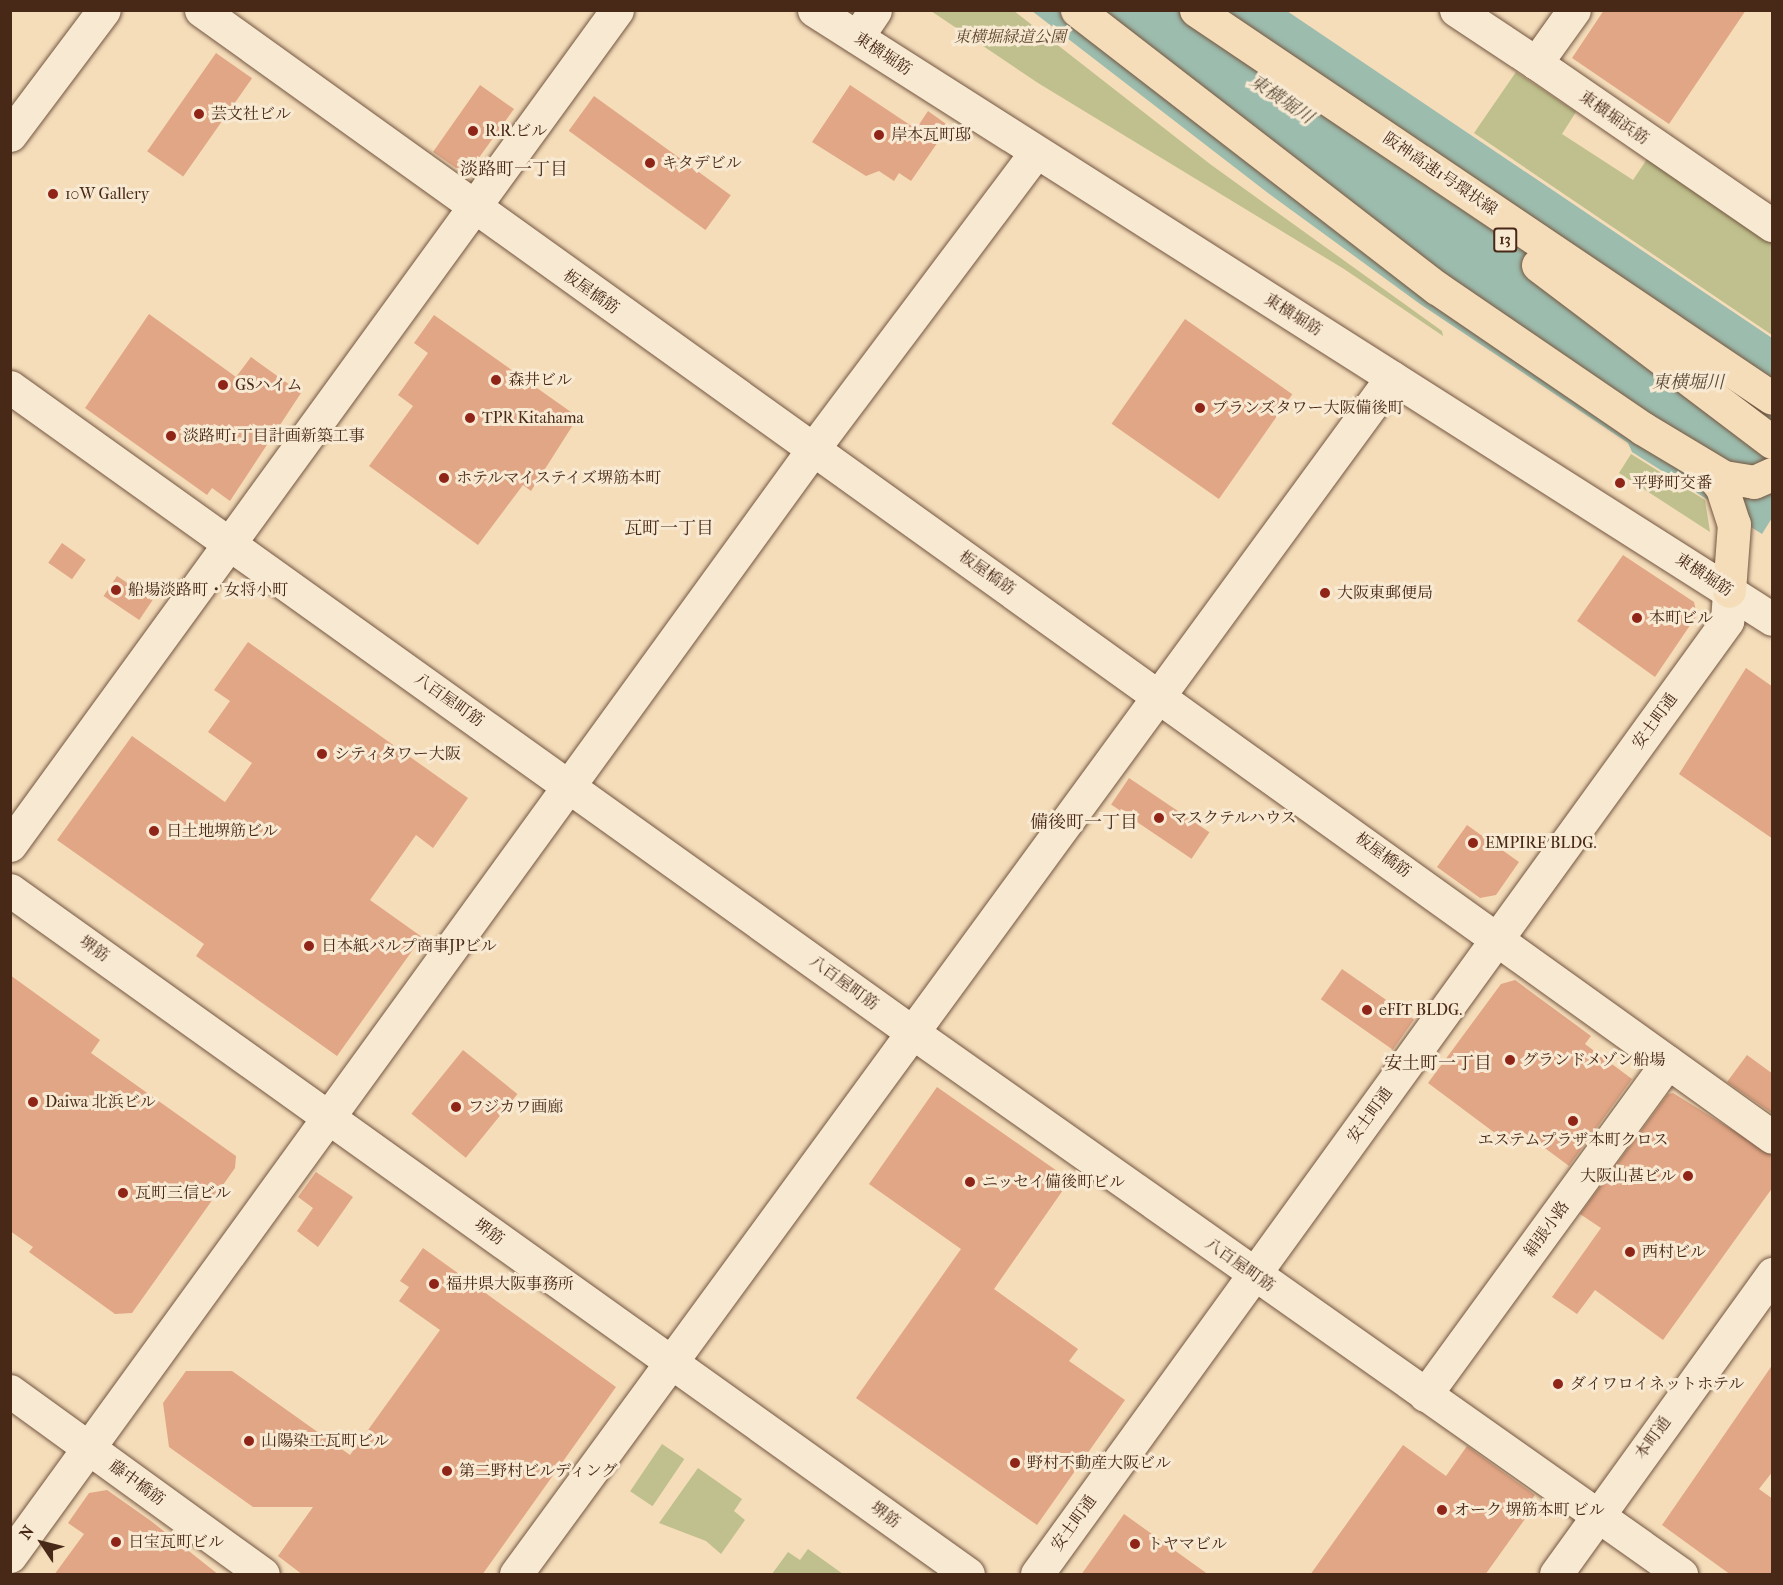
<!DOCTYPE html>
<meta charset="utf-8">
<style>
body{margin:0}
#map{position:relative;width:1783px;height:1585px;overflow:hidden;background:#f5ddba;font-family:"IM FELL French Canon","Noto Serif JP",serif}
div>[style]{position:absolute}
.green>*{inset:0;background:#bfc08d;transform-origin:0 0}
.water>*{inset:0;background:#9cbcad}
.building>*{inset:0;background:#e1a685;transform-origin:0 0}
.roads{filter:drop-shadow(0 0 2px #735640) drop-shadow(0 0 2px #735640)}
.street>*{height:33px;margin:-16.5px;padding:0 16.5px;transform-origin:16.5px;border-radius:16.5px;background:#f8e9d2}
.secondary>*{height:33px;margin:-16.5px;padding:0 16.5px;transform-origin:16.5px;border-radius:16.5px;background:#f8e9d2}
.highway>*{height:33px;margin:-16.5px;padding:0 16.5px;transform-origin:16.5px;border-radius:16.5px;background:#f5ddba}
.dots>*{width:16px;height:16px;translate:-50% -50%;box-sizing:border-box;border:3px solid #f8e9d2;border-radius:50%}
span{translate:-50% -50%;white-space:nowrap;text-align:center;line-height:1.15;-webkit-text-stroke:6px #f8e9d2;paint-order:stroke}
.shield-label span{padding:2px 4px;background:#f8e9d2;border:2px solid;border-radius:4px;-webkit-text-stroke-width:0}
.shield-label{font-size:15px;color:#482917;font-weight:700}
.park-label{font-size:16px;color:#60472f;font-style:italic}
.street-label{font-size:16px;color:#482917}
.poi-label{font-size:16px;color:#482917}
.left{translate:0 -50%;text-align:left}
.right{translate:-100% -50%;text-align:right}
.water-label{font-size:18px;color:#5d4e3c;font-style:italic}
.neighbourhood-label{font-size:18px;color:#482917}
.frame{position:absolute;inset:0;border:12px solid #482917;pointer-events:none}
.north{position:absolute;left:12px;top:1513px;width:60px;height:60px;-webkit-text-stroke:4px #f8e9d2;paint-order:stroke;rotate:305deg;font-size:16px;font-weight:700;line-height:24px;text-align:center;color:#482917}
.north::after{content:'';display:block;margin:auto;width:21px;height:27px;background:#482917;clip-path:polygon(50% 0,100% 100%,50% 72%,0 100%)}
</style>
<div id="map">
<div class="green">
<div style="clip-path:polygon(931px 11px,1014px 11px,1210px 164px,1442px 331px,1443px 336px,1344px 269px,1038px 83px)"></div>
<div style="clip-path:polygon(1516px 72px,1576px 112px,1562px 134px,1633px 180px,1647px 159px,1772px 242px,1772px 335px,1474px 133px)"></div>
<div style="clip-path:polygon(1631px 454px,1705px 500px,1710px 532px,1619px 473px)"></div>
<div style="left:662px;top:1444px;width:27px;height:57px;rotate:34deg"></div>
<div style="clip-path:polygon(698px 1468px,742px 1499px,734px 1511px,745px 1520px,721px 1554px,706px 1541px,659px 1523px)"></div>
<div style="clip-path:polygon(808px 1549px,843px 1574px,772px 1574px,788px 1552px,800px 1560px)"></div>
</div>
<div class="water">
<div style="clip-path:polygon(1032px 11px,1287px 11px,1772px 338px,1772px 518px,1762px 534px,1632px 452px,1628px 443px,1420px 304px,1268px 193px)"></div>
</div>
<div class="building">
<div style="clip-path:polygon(1604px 10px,1746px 10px,1669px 124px,1572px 58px)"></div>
<div style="left:216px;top:53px;width:44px;height:120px;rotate:35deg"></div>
<div style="clip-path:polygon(480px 85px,514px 109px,473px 166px,456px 168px,433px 152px)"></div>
<div style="clip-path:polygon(850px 85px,916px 129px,928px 111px,949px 126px,911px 181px,899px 173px,894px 181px,879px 171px,866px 176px,812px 142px)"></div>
<div style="left:594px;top:96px;width:169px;height:43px;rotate:36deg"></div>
<div style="clip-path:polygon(149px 314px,236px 377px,251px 357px,301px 393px,230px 501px,212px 488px,207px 495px,85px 408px)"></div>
<div style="clip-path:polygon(434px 315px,578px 417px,531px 491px,523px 485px,478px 545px,369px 466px,413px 406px,398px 395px,428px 353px,414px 343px)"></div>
<div style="left:1185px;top:319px;width:131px;height:128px;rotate:35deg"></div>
<div style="left:62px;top:543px;width:29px;height:24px;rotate:35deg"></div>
<div style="clip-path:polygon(1623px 555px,1694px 602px,1697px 615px,1655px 677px,1577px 621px)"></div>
<div style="left:117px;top:576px;width:43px;height:24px;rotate:34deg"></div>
<div style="clip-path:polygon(248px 642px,468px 798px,433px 848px,416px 835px,370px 900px,422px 937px,337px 1056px,196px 956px,204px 944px,57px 840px,132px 736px,225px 802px,252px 763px,208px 732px,230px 701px,214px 690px)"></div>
<div style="clip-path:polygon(1746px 668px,1773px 687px,1773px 839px,1679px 774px)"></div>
<div style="left:1129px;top:778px;width:97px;height:32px;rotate:34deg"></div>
<div style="clip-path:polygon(1467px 825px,1519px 862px,1496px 895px,1480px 898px,1437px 867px)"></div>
<div style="left:1342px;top:969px;width:88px;height:37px;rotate:35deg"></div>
<div style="clip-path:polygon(10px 975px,100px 1040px,91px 1053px,236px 1156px,235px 1168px,132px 1313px,115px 1314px,29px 1252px,33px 1247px,10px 1231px)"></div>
<div style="clip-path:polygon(1515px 980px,1591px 1036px,1585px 1044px,1632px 1079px,1569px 1166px,1522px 1131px,1511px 1145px,1428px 1083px,1501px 984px)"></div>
<div style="left:463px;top:1050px;width:70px;height:82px;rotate:39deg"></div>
<div style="clip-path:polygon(1747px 1055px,1773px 1074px,1773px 1114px,1727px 1082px)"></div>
<div style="clip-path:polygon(937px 1087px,1070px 1180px,994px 1289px,1078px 1349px,1069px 1361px,1125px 1400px,1037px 1525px,856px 1398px,961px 1249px,869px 1184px)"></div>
<div style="clip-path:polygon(1673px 1093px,1773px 1155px,1773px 1187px,1663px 1340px,1595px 1290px,1577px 1314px,1552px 1297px,1601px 1228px,1580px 1214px,1668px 1094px)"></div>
<div style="clip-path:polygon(316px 1172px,353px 1197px,318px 1247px,297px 1231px,313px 1208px,298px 1197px)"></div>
<div style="clip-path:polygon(423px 1248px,616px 1387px,482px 1575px,303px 1575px,278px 1556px,313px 1507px,253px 1507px,169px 1447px,163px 1403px,186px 1371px,232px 1371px,350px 1455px,440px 1330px,399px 1301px,409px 1287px,400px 1281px)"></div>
<div style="clip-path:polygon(1773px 1364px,1773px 1471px,1759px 1489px,1773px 1499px,1773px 1575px,1731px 1575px,1662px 1525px)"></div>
<div style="clip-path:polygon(1403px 1445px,1446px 1476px,1467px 1446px,1535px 1495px,1525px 1508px,1530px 1512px,1485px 1575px,1310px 1575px)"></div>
<div style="clip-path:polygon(107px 1490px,151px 1521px,219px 1575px,54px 1575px,84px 1534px,68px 1523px,89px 1493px)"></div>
<div style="clip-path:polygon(1124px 1514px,1209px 1575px,1081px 1575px)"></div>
</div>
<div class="roads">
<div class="street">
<div style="left:201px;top:10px;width:1933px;rotate:35.65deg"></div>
<div style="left:814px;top:10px;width:1135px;rotate:32.44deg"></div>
<div style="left:1456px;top:10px;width:96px;rotate:33.5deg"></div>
<div style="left:1536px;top:63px;width:65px;rotate:-54.4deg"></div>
<div style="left:10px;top:135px;width:156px;rotate:-53.1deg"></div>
<div style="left:10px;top:387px;width:1109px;rotate:35.57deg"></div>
<div style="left:912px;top:1032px;width:941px;rotate:35.18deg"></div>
<div style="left:10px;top:845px;width:1032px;rotate:-53.98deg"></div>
<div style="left:10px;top:1391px;width:312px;rotate:35.9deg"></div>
<div style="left:1425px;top:1395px;width:412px;rotate:-53.9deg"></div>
<div style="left:10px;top:1556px;width:1368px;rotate:-54.04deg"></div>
<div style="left:813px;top:449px;width:371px;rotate:-53.1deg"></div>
<div style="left:516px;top:1574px;width:1483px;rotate:-53.8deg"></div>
<div style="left:1037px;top:1574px;width:1177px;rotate:-54.09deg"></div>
<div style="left:1727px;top:621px;width:30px;rotate:-86deg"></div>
</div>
<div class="secondary">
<div style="left:857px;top:37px;width:32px;rotate:-56deg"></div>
<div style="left:1536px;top:63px;width:286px;rotate:34.5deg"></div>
<div style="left:10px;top:890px;width:1177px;rotate:35.53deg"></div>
<div style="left:1556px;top:1574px;width:370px;rotate:-54.2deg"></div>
</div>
<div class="highway">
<div style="left:1077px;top:10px;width:455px;rotate:37.7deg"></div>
<div style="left:1437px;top:288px;width:248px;rotate:34.3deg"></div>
<div style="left:1642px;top:428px;width:96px;rotate:30.9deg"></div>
<div style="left:1724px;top:477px;width:30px;rotate:9deg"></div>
<div style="left:1754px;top:482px;width:20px;rotate:-24deg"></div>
<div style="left:1196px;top:10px;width:694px;rotate:33.96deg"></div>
<div style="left:1538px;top:265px;width:293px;rotate:37.1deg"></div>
<div style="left:1706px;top:468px;width:26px;rotate:51deg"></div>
<div style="left:1722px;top:488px;width:38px;rotate:72deg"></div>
<div style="left:1734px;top:524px;width:67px;rotate:94.3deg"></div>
</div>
</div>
<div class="dots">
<div style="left:199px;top:114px;background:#8f2418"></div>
<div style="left:473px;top:131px;background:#8f2418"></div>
<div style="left:879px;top:135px;background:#8f2418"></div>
<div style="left:650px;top:163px;background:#8f2418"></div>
<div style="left:53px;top:194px;background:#8f2418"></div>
<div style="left:496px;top:380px;background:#8f2418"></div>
<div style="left:223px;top:385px;background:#8f2418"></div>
<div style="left:1200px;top:408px;background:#8f2418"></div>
<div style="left:470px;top:418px;background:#8f2418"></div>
<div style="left:171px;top:436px;background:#8f2418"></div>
<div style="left:444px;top:478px;background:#8f2418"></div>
<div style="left:1620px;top:483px;background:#8f2418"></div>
<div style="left:116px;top:590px;background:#8f2418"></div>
<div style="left:1325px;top:593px;background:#8f2418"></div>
<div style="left:1637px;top:618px;background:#8f2418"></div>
<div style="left:322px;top:754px;background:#8f2418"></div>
<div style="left:1159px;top:818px;background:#8f2418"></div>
<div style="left:154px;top:831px;background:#8f2418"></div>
<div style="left:1473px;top:843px;background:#8f2418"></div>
<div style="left:309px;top:946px;background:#8f2418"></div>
<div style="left:1367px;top:1010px;background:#8f2418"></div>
<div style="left:1510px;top:1060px;background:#8f2418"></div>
<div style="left:33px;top:1102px;background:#8f2418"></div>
<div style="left:456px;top:1107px;background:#8f2418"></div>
<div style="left:1573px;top:1121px;background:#8f2418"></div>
<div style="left:1688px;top:1176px;background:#8f2418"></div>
<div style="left:970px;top:1182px;background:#8f2418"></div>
<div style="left:123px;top:1193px;background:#8f2418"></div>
<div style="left:1630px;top:1252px;background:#8f2418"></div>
<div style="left:434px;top:1284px;background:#8f2418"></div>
<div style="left:1558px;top:1384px;background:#8f2418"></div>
<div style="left:249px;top:1441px;background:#8f2418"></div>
<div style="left:1015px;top:1463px;background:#8f2418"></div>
<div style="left:447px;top:1471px;background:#8f2418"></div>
<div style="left:1442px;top:1510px;background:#8f2418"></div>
<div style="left:116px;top:1542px;background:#8f2418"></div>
<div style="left:1135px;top:1544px;background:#8f2418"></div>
</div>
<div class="shield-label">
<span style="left:1505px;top:240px">13</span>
</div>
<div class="park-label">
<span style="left:1010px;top:37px">東横堀緑道公園</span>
</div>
<div class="street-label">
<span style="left:883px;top:54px;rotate:33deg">東横堀筋</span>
<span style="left:1614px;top:118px;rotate:35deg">東横堀浜筋</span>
<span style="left:1440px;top:174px;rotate:34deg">阪神高速1号環状線</span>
<span style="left:591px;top:292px;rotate:35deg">板屋橋筋</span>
<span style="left:1293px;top:315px;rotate:32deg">東横堀筋</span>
<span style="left:987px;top:573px;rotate:35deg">板屋橋筋</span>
<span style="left:1704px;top:575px;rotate:33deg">東横堀筋</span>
<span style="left:449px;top:700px;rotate:35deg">八百屋町筋</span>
<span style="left:1655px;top:721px;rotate:-54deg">安土町通</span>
<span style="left:1383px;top:855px;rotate:36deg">板屋橋筋</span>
<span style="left:94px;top:949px;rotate:35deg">堺筋</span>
<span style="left:844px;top:983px;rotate:36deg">八百屋町筋</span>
<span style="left:1370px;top:1115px;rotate:-54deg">安土町通</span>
<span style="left:1547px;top:1229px;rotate:-54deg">絹張小路</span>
<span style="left:489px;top:1232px;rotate:35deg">堺筋</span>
<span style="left:1240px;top:1265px;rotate:35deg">八百屋町筋</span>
<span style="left:1653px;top:1438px;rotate:-54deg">本町通</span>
<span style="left:137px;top:1483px;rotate:36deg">藤中橋筋</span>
<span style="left:885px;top:1515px;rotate:36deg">堺筋</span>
<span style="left:1074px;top:1523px;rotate:-54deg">安土町通</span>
</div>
<div class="poi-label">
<span class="left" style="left:211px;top:114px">芸文社ビル</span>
<span class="left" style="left:485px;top:131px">R.R.ビル</span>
<span class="left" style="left:891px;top:135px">岸本瓦町邸</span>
<span class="left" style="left:662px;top:163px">キタデビル</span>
<span class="left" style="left:65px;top:194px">10W Gallery</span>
<span class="left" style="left:508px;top:380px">森井ビル</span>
<span class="left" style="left:235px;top:385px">GSハイム</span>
<span class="left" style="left:1212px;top:408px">ブランズタワー大阪備後町</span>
<span class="left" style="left:482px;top:418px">TPR Kitahama</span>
<span class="left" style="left:183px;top:436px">淡路町1丁目計画新築工事</span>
<span class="left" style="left:456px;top:478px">ホテルマイステイズ堺筋本町</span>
<span class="left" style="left:1632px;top:483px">平野町交番</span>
<span class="left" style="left:128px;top:590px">船場淡路町・女将小町</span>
<span class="left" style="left:1337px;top:593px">大阪東郵便局</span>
<span class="left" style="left:1649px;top:618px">本町ビル</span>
<span class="left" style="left:334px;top:754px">シティタワー大阪</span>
<span class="left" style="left:1171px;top:818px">マスクテルハウス</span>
<span class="left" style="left:166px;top:831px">日土地堺筋ビル</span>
<span class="left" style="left:1485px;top:843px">EMPIRE BLDG.</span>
<span class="left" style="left:321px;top:946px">日本紙パルプ商事JPビル</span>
<span class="left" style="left:1379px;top:1010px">eFIT BLDG.</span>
<span class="left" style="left:1522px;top:1060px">グランドメゾン船場</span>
<span class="left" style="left:45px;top:1102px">Daiwa 北浜ビル</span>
<span class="left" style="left:468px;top:1107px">フジカワ画廊</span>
<span style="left:1573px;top:1140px">エステムプラザ本町クロス</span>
<span class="right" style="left:1676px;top:1176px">大阪山甚ビル</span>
<span class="left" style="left:982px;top:1182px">ニッセイ備後町ビル</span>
<span class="left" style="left:135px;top:1193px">瓦町三信ビル</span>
<span class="left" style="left:1642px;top:1252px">西村ビル</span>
<span class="left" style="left:446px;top:1284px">福井県大阪事務所</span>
<span class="left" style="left:1570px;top:1384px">ダイワロイネットホテル</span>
<span class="left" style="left:261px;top:1441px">山陽染工瓦町ビル</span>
<span class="left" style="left:1027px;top:1463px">野村不動産大阪ビル</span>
<span class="left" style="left:459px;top:1471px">第二野村ビルディング</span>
<span class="left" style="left:1454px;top:1510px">オーク 堺筋本町 ビル</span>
<span class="left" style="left:128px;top:1542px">日宝瓦町ビル</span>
<span class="left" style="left:1147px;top:1544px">トヤマビル</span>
</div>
<div class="water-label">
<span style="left:1281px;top:100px;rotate:34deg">東横堀川</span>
<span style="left:1688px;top:383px">東横堀川</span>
</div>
<div class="neighbourhood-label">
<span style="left:514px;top:170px">淡路町一丁目</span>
<span style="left:669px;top:529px">瓦町一丁目</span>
<span style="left:1084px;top:823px">備後町一丁目</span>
<span style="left:1438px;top:1064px">安土町一丁目</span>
</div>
<div class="frame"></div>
<div class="north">N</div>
</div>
